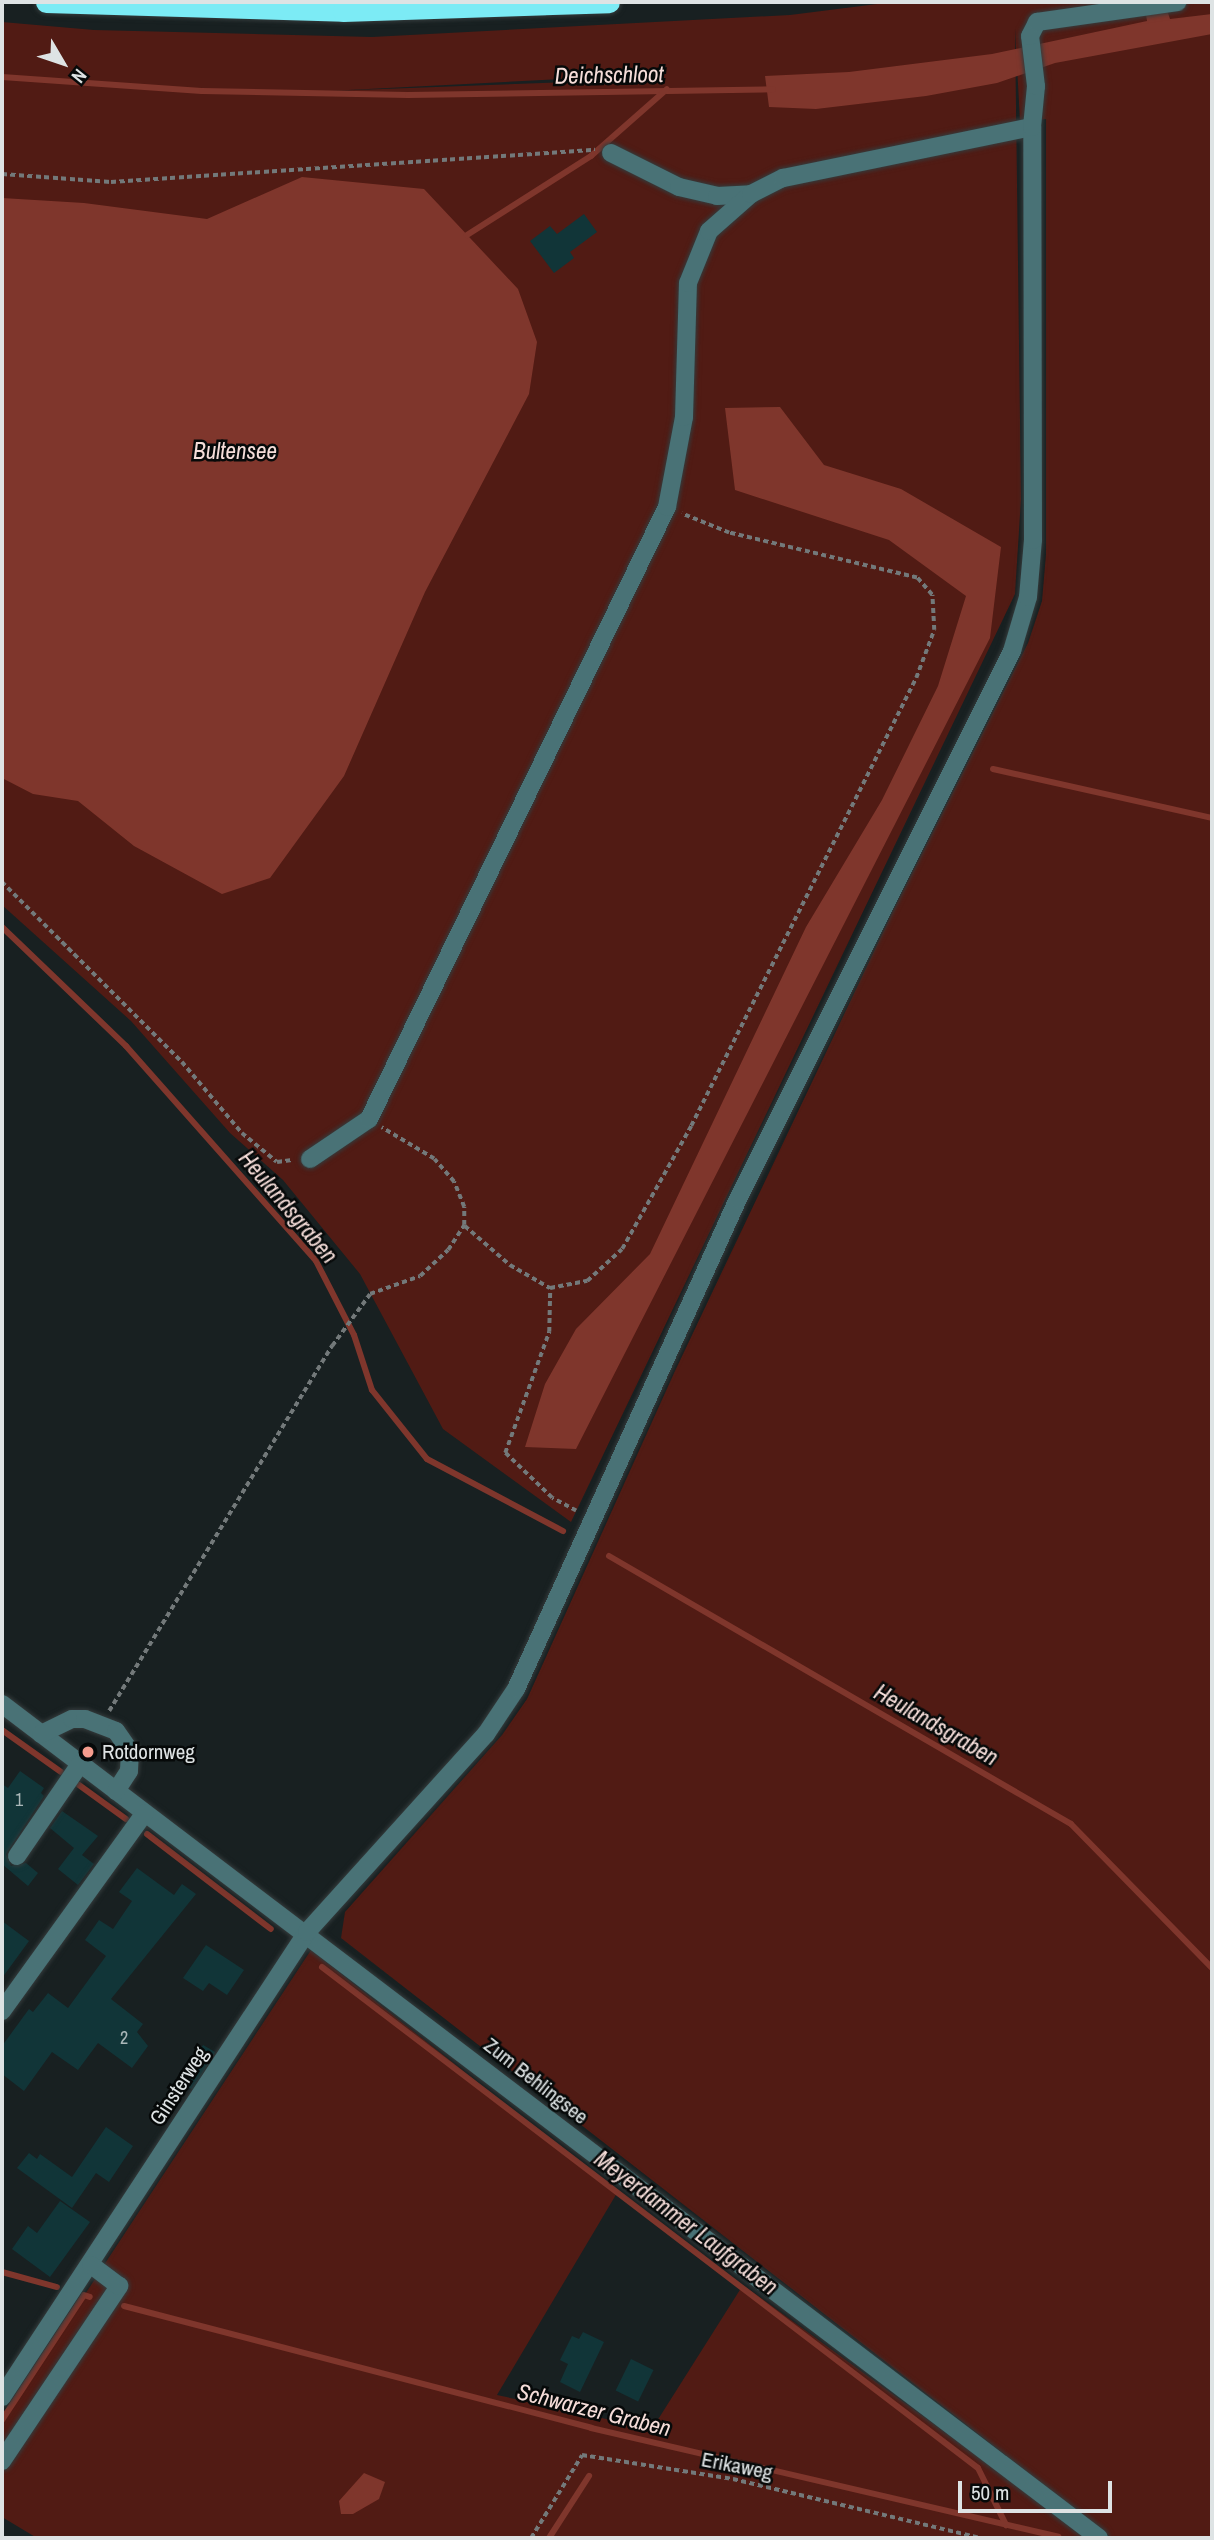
<!DOCTYPE html>
<style>
body{margin:0}
#map{position:relative;width:1214px;height:2540px;overflow:hidden;background:#182021;font-family:"Archivo Narrow",sans-serif}
div>[style]{position:absolute}
.green>*{inset:0;background:#511b14}
.water>*{inset:0;background:#7f362c}
.stream>*{height:6px;margin:-3px;padding:0 3px;transform-origin:3px;border-radius:3px;background:#7f362c}
.building>*{inset:0;background:#113538;transform-origin:0 0}
.path>*{height:3.5px;margin-top:-1.75px;transform-origin:0;background:repeating-linear-gradient(90deg,#73797a 0 5px,transparent 0 8.5px)}
.roads{filter:drop-shadow(0 0 2px #343b3c) drop-shadow(0 0 2px #343b3c)}
.minor>*{height:18px;margin:-9px;padding:0 9px;transform-origin:9px;border-radius:9px;background:#497276}
.highway>*{height:21px;margin:-10.5px;padding:0 10.5px;transform-origin:10.5px;border-radius:10.5px;background:#7cebf5}
.dots>*{width:19px;height:19px;translate:-50% -50%;box-sizing:border-box;border:4px solid #060909;border-radius:50%}
span{translate:-50% -50%;white-space:nowrap;text-align:center;line-height:1.15;-webkit-text-stroke:5px #060909;paint-order:stroke}
.number-label{font-size:18px;color:#abb8b9}
.number-label span{-webkit-text-stroke-width:0}
.poi-label{font-size:21px;color:#dee3e4}
.left{translate:0 -50%;text-align:left}
.street-label{font-size:21px;color:#dee3e4}
.water-label{font-size:23px;color:#f5ddd9;font-style:italic}
.frame{position:absolute;inset:0;border:4px solid #dee3e4;pointer-events:none}
.north{position:absolute;left:28px;top:28px;width:70px;height:70px;-webkit-text-stroke:5px #060909;paint-order:stroke;rotate:129deg;font-size:19px;font-weight:700;line-height:28px;text-align:center;color:#dee3e4}
.north::after{content:'';display:block;margin:auto;width:24px;height:32px;background:#dee3e4;clip-path:polygon(50% 0,100% 100%,50% 72%,0 100%)}
.scale{position:absolute;left:958px;top:2481px;width:154px;height:32px;box-sizing:border-box;border:4px solid #dee3e4;border-top:0;padding-left:9px;font-size:21px;line-height:24px;white-space:nowrap;color:#dee3e4;-webkit-text-stroke:5px #060909;paint-order:stroke}
</style>
<div id="map">
<div class="green">
<div style="clip-path:polygon(evenodd,893px 2px,1212px 2px,1212px 2538px,1112px 2538px,341px 1938px,345px 1912px,502px 1735px,527px 1699px,674px 1373px,894px 909px,1028px 643px,1042px 601px,1046px 554px,1046px 119px,1020px 122px,1015px 28px,1021px 499px,1015px 594px,571px 1522px,443px 1429px,360px 1274px,283px 1180px,230px 1133px,131px 1021px,2px 905px,2px 22px,94px 30px,372px 37px,790px 15px,893px 2px,660px 75px,570px 82px,329px 91px,660px 74px,660px 75px)"></div>
<div style="clip-path:polygon(311px 1950px,617px 2193px,497px 2395px,652px 2429px,743px 2285px,1090px 2538px,37px 2538px,2px 2517px,2px 2464px,121px 2287px,100px 2271px)"></div>
<div style="clip-path:polygon(99px 2273px,117px 2287px,2px 2458px,2px 2420px)"></div>
</div>
<div class="water">
<div style="clip-path:polygon(1144px 2px,1166px 7px,1170px 19px,1212px 14px,1212px 34px,1055px 63px,997px 83px,926px 96px,816px 109px,769px 107px,765px 76px,849px 72px,992px 54px,1147px 21px)"></div>
<div style="clip-path:polygon(302px 177px,424px 189px,518px 289px,537px 342px,529px 394px,425px 592px,344px 776px,270px 878px,222px 894px,134px 846px,78px 801px,33px 794px,2px 778px,2px 198px,84px 203px,207px 219px)"></div>
<div style="clip-path:polygon(780px 407px,824px 465px,901px 489px,1001px 547px,990px 638px,576px 1449px,525px 1447px,545px 1384px,576px 1329px,650px 1254px,806px 927px,882px 800px,938px 686px,966px 596px,889px 540px,735px 490px,725px 408px)"></div>
<div style="clip-path:polygon(364px 2473px,385px 2482px,379px 2499px,353px 2514px,341px 2514px,339px 2501px)"></div>
</div>
<div class="stream">
<div style="left:2px;top:77px;width:200px;rotate:4deg"></div>
<div style="left:202px;top:91px;width:206px;rotate:1.1deg"></div>
<div style="left:408px;top:95px;width:365px;rotate:-0.9deg"></div>
<div style="left:467px;top:235px;width:147px;rotate:-32.5deg"></div>
<div style="left:591px;top:156px;width:101px;rotate:-41.4deg"></div>
<div style="left:993px;top:769px;width:224px;rotate:12.6deg"></div>
<div style="left:2px;top:927px;width:172px;rotate:43.8deg"></div>
<div style="left:126px;top:1046px;width:287px;rotate:48.5deg"></div>
<div style="left:316px;top:1261px;width:83px;rotate:62.8deg"></div>
<div style="left:354px;top:1335px;width:58px;rotate:71.9deg"></div>
<div style="left:372px;top:1390px;width:88px;rotate:51.4deg"></div>
<div style="left:427px;top:1459px;width:154px;rotate:27.9deg"></div>
<div style="left:609px;top:1556px;width:534px;rotate:30.12deg"></div>
<div style="left:1071px;top:1824px;width:202px;rotate:45.6deg"></div>
<div style="left:2px;top:1730px;width:72px;rotate:35.4deg"></div>
<div style="left:79px;top:1785px;width:58px;rotate:35.9deg"></div>
<div style="left:147px;top:1834px;width:156px;rotate:37.5deg"></div>
<div style="left:322px;top:1967px;width:825px;rotate:37.37deg"></div>
<div style="left:978px;top:2468px;width:64px;rotate:63.8deg"></div>
<div style="left:2px;top:2272px;width:57px;rotate:15.3deg"></div>
<div style="left:124px;top:2306px;width:483px;rotate:14.6deg"></div>
<div style="left:591px;top:2428px;width:480px;rotate:13.1deg"></div>
<div style="left:2px;top:2420px;width:149px;rotate:-56.7deg"></div>
<div style="left:84px;top:2295px;width:6px;rotate:18deg"></div>
<div style="left:549px;top:2538px;width:74px;rotate:-57.2deg"></div>
</div>
<div class="building">
<div style="clip-path:polygon(584px 214px,597px 232px,570px 252px,574px 258px,554px 273px,530px 241px,550px 226px,557px 234px)"></div>
<div style="clip-path:polygon(20px 1771px,44px 1788px,41px 1793px,44px 1796px,6px 1854px,11px 1866px,26px 1863px,38px 1873px,28px 1886px,2px 1864px,2px 1784px,8px 1788px)"></div>
<div style="clip-path:polygon(62px 1811px,98px 1836px,82px 1855px,94px 1864px,78px 1885px,58px 1869px,74px 1848px,50px 1828px)"></div>
<div style="clip-path:polygon(137px 1868px,174px 1895px,182px 1884px,196px 1894px,111px 1999px,143px 2024px,137px 2032px,148px 2046px,132px 2068px,98px 2043px,78px 2070px,52px 2052px,24px 2091px,2px 2074px,2px 2046px,29px 2009px,33px 2012px,48px 1993px,68px 2008px,106px 1956px,85px 1940px,99px 1920px,113px 1929px,132px 1901px,119px 1892px)"></div>
<div style="clip-path:polygon(2px 1921px,29px 1941px,2px 1978px)"></div>
<div style="clip-path:polygon(206px 1945px,244px 1970px,227px 1995px,209px 1983px,203px 1991px,183px 1978px)"></div>
<div style="left:203px;top:2045px;width:14px;height:44px;rotate:30deg"></div>
<div style="clip-path:polygon(106px 2127px,133px 2146px,109px 2182px,96px 2173px,72px 2208px,17px 2168px,29px 2153px,37px 2159px,40px 2154px,72px 2177px)"></div>
<div style="clip-path:polygon(60px 2201px,90px 2222px,50px 2277px,12px 2249px,28px 2226px,37px 2233px)"></div>
<div style="clip-path:polygon(583px 2332px,604px 2342px,580px 2392px,560px 2382px,568px 2364px,560px 2360px,572px 2336px,579px 2339px)"></div>
<div style="left:631px;top:2359px;width:25px;height:35px;rotate:26deg"></div>
</div>
<div class="path">
<div style="left:2px;top:174px;width:109px;rotate:4.2deg"></div>
<div style="left:111px;top:182px;width:485px;rotate:-3.8deg"></div>
<div style="left:2px;top:882px;width:255px;rotate:45deg"></div>
<div style="left:182px;top:1062px;width:93px;rotate:49.8deg"></div>
<div style="left:242px;top:1133px;width:45px;rotate:39.6deg"></div>
<div style="left:277px;top:1162px;width:15px;rotate:-8deg"></div>
<div style="left:465px;top:1226px;width:60px;rotate:40.9deg"></div>
<div style="left:510px;top:1265px;width:46px;rotate:29.9deg"></div>
<div style="left:576px;top:1511px;width:27px;rotate:-152deg"></div>
<div style="left:552px;top:1498px;width:65px;rotate:-136.2deg"></div>
<div style="left:505px;top:1453px;width:129px;rotate:-70deg"></div>
<div style="left:549px;top:1332px;width:44px;rotate:-88.7deg"></div>
<div style="left:550px;top:1288px;width:38px;rotate:-11deg"></div>
<div style="left:587px;top:1281px;width:47px;rotate:-42.4deg"></div>
<div style="left:622px;top:1249px;width:141px;rotate:-60.7deg"></div>
<div style="left:691px;top:1126px;width:501px;rotate:-63.33deg"></div>
<div style="left:916px;top:678px;width:51px;rotate:-69.4deg"></div>
<div style="left:934px;top:630px;width:35px;rotate:-93deg"></div>
<div style="left:932px;top:595px;width:23px;rotate:-131deg"></div>
<div style="left:917px;top:578px;width:193px;rotate:-166.5deg"></div>
<div style="left:729px;top:533px;width:51px;rotate:-158deg"></div>
<div style="left:109px;top:1711px;width:428px;rotate:-58.6deg"></div>
<div style="left:332px;top:1346px;width:64px;rotate:-53.8deg"></div>
<div style="left:370px;top:1294px;width:53px;rotate:-19.8deg"></div>
<div style="left:420px;top:1276px;width:38px;rotate:-43deg"></div>
<div style="left:448px;top:1250px;width:30px;rotate:-57deg"></div>
<div style="left:464px;top:1225px;width:18px;rotate:-90deg"></div>
<div style="left:464px;top:1207px;width:27px;rotate:-112deg"></div>
<div style="left:454px;top:1182px;width:30px;rotate:-131deg"></div>
<div style="left:434px;top:1159px;width:61px;rotate:-149.2deg"></div>
<div style="left:531px;top:2538px;width:97px;rotate:-58.4deg"></div>
<div style="left:582px;top:2455px;width:153px;rotate:9deg"></div>
<div style="left:733px;top:2479px;width:254px;rotate:13.4deg"></div>
</div>
<div class="roads">
<div class="minor">
<div style="left:611px;top:153px;width:76px;rotate:26.6deg"></div>
<div style="left:679px;top:187px;width:39px;rotate:13deg"></div>
<div style="left:717px;top:196px;width:34px;rotate:-3deg"></div>
<div style="left:310px;top:1159px;width:71px;rotate:-34.1deg"></div>
<div style="left:369px;top:1119px;width:681px;rotate:-64.04deg"></div>
<div style="left:667px;top:507px;width:92px;rotate:-79.3deg"></div>
<div style="left:684px;top:417px;width:134px;rotate:-88.3deg"></div>
<div style="left:688px;top:283px;width:56px;rotate:-68deg"></div>
<div style="left:709px;top:231px;width:56px;rotate:-41.4deg"></div>
<div style="left:751px;top:194px;width:36px;rotate:-27deg"></div>
<div style="left:783px;top:178px;width:254px;rotate:-11.6deg"></div>
<div style="left:2px;top:1704px;width:1378px;rotate:37.24deg"></div>
<div style="left:41px;top:1734px;width:34px;rotate:-26deg"></div>
<div style="left:72px;top:1719px;width:13px"></div>
<div style="left:85px;top:1719px;width:33px;rotate:21deg"></div>
<div style="left:116px;top:1731px;width:24px;rotate:55deg"></div>
<div style="left:130px;top:1751px;width:20px;rotate:93deg"></div>
<div style="left:129px;top:1771px;width:24px;rotate:123deg"></div>
<div style="left:17px;top:1856px;width:112px;rotate:-55.6deg"></div>
<div style="left:2px;top:2011px;width:244px;rotate:-54.2deg"></div>
<div style="left:2px;top:2397px;width:556px;rotate:-56.74deg"></div>
<div style="left:307px;top:1932px;width:267px;rotate:-47.9deg"></div>
<div style="left:486px;top:1734px;width:54px;rotate:-56.3deg"></div>
<div style="left:516px;top:1689px;width:538px;rotate:-65.63deg"></div>
<div style="left:738px;top:1199px;width:613px;rotate:-63.43deg"></div>
<div style="left:1012px;top:651px;width:56px;rotate:-73.5deg"></div>
<div style="left:1028px;top:597px;width:57px;rotate:-85deg"></div>
<div style="left:1033px;top:540px;width:413px;rotate:-90.1deg"></div>
<div style="left:1032px;top:127px;width:41px;rotate:-84.4deg"></div>
<div style="left:1036px;top:86px;width:50px;rotate:-96.8deg"></div>
<div style="left:1030px;top:36px;width:16px;rotate:-63deg"></div>
<div style="left:1037px;top:22px;width:142px;rotate:-8.1deg"></div>
<div style="left:2px;top:2461px;width:211px;rotate:-56.2deg"></div>
<div style="left:119px;top:2286px;width:35px;rotate:-143deg"></div>
</div>
<div class="highway">
<div style="left:46px;top:2px;width:297px;rotate:1.7deg"></div>
<div style="left:343px;top:11px;width:266px;rotate:-1.9deg"></div>
</div>
</div>
<div class="dots">
<div style="left:88px;top:1752px;background:#f59d8e"></div>
</div>
<div class="number-label">
<span style="left:19px;top:1800px">1</span>
<span style="left:124px;top:2038px">2</span>
</div>
<div class="poi-label">
<span class="left" style="left:102px;top:1752px">Rotdornweg</span>
</div>
<div class="street-label">
<span style="left:536px;top:2081px;rotate:38deg">Zum Behlingsee</span>
<span style="left:179px;top:2086px;rotate:-57deg">Ginsterweg</span>
<span style="left:737px;top:2466px;rotate:11deg">Erikaweg</span>
</div>
<div class="water-label">
<span style="left:609px;top:75px;rotate:-1deg">Deichschloot</span>
<span style="left:235px;top:451px">Bultensee</span>
<span style="left:288px;top:1207px;rotate:50deg">Heulandsgraben</span>
<span style="left:936px;top:1725px;rotate:30deg">Heulandsgraben</span>
<span style="left:686px;top:2223px;rotate:37deg">Meyerdammer Laufgraben</span>
<span style="left:594px;top:2410px;rotate:14deg">Schwarzer Graben</span>
</div>
<div class="frame"></div>
<div class="north">N</div>
<div class="scale">50 m</div>
</div>
